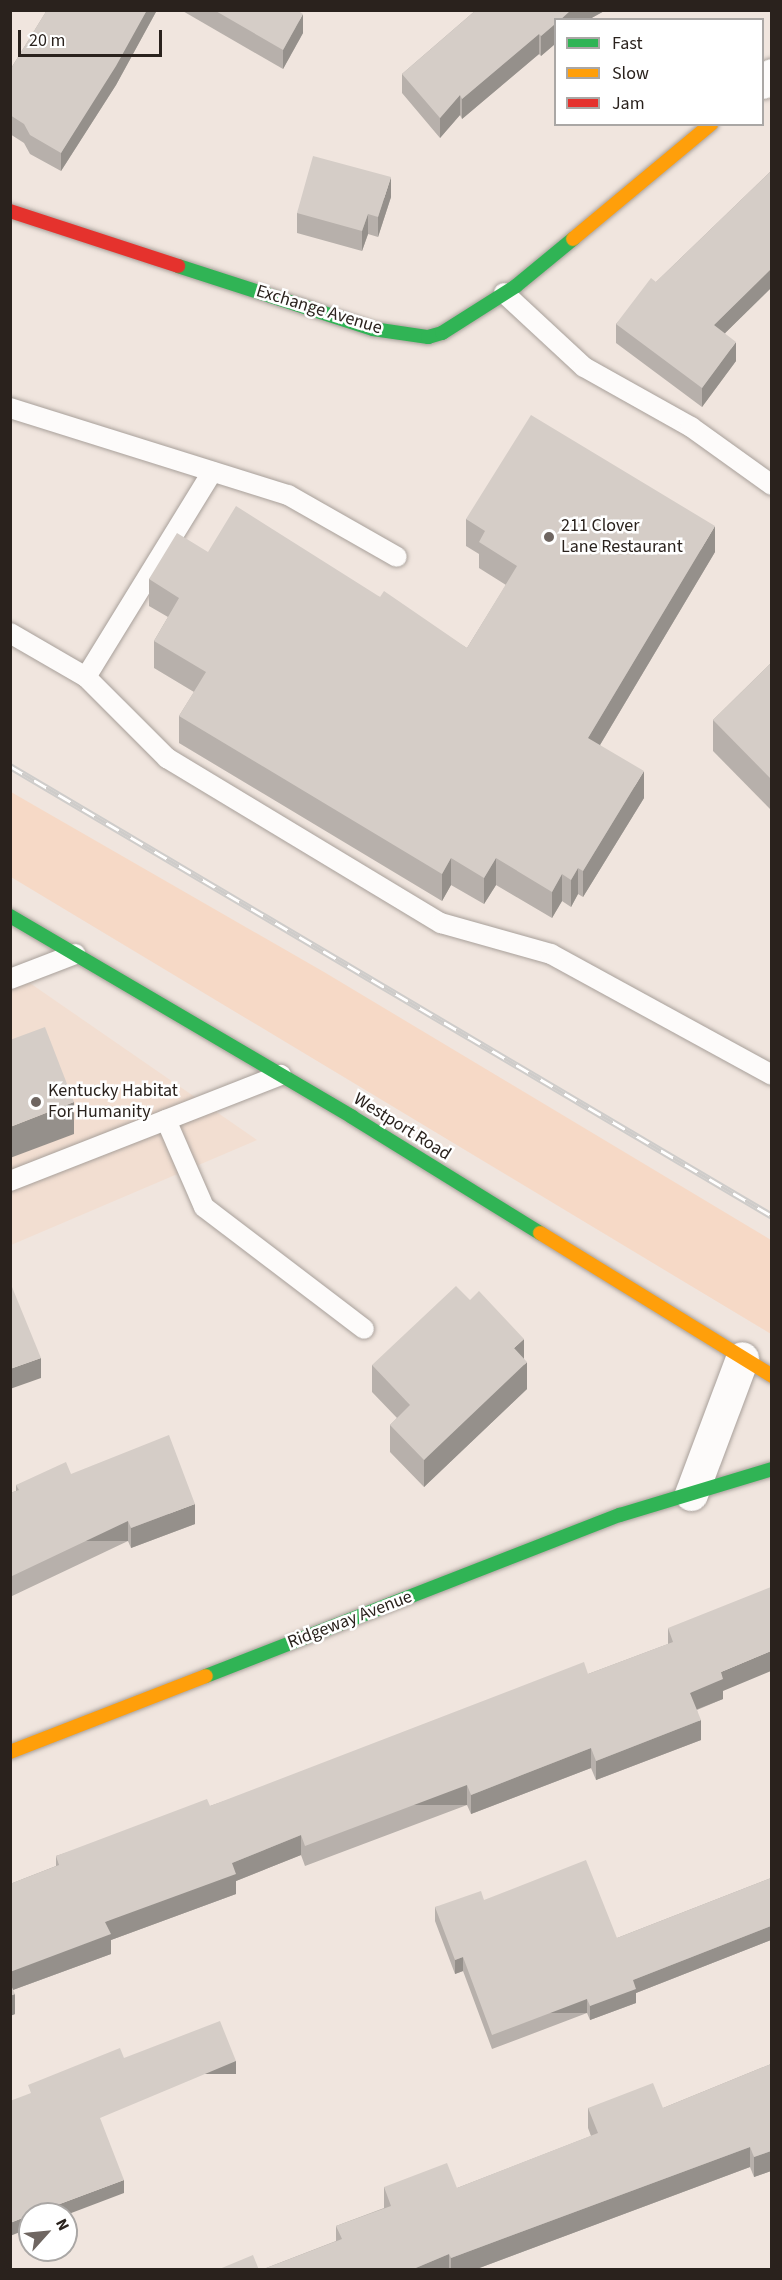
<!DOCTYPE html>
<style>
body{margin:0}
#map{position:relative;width:782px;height:2280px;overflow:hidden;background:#f0e5de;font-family:"Source Sans 3",sans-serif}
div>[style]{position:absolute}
.built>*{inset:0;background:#f2ded1}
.green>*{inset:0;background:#f6d9c6}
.roads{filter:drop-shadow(0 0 2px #a8a09a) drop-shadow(0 0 2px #a8a09a)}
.lane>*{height:20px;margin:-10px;padding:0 10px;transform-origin:10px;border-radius:10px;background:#fdfbfa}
.street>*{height:33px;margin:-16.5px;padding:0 16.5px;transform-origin:16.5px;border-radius:16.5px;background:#fdfbfa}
.fast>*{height:14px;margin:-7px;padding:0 7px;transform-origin:7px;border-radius:7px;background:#30b455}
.slow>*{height:14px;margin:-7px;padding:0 7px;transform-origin:7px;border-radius:7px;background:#ff9f0a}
.jam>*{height:14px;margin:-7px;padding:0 7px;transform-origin:7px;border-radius:7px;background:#e5322d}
.rail>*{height:7px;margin-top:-3.5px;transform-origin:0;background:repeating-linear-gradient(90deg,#fff 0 14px,#ceccca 0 28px);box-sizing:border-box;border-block:2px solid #ceccca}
.wall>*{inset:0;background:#b7b0ab}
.shaded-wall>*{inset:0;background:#95908b;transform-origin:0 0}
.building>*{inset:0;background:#d5cdc7}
.dots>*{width:16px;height:16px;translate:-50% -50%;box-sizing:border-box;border:3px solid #fff;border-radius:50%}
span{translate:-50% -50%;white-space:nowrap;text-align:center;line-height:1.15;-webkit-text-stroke:5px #fff;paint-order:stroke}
.street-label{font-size:18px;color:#2a221d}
.poi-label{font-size:18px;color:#2a221d}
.left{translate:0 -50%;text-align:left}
.frame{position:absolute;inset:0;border:12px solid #2a221d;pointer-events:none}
.legend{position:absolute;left:554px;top:18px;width:210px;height:108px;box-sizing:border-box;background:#fff;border:2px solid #aaa7a5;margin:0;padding:8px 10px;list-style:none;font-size:18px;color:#2a221d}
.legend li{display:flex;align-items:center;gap:12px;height:30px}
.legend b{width:30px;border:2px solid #aaa7a5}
.north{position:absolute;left:18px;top:2202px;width:60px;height:60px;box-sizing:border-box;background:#fff;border:2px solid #aaa7a5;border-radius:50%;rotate:63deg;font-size:16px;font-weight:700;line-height:24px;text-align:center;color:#2a221d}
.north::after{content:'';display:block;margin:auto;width:21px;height:27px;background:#6f6661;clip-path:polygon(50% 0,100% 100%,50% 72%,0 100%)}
.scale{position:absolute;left:18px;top:30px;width:144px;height:27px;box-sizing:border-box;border:3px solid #2a221d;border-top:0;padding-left:8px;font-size:18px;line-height:21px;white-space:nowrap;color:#2a221d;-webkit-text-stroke:4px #fff;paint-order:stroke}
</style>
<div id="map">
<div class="built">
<div style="clip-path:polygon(11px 970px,257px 1140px,11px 1245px)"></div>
</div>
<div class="green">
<div style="clip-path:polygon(11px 792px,324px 972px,771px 1240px,771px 1334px,11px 877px)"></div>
</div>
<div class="roads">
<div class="lane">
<div style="left:504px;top:293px;width:109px;rotate:42.8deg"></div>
<div style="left:584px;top:367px;width:123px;rotate:29.3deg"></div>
<div style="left:691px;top:427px;width:100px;rotate:35.6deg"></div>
<div style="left:10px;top:408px;width:291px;rotate:17.4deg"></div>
<div style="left:288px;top:495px;width:125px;rotate:29.6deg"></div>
<div style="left:10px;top:633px;width:88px;rotate:30.1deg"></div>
<div style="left:86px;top:677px;width:241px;rotate:-58.4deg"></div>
<div style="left:86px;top:677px;width:115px;rotate:45deg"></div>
<div style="left:167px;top:758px;width:320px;rotate:31.1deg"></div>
<div style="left:441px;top:923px;width:114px;rotate:15.7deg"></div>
<div style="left:551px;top:954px;width:252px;rotate:28.7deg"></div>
<div style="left:10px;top:979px;width:70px;rotate:-21deg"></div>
<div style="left:166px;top:1120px;width:95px;rotate:66.4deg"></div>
<div style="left:204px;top:1207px;width:201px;rotate:37.3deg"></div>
<div style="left:10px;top:1181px;width:291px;rotate:-21.4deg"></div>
</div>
<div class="street">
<div style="left:762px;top:82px;width:12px;rotate:-35deg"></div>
<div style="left:691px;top:1494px;width:145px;rotate:-69.4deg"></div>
</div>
<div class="fast">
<div style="left:178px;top:266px;width:205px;rotate:17.9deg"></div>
<div style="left:373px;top:329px;width:56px;rotate:8.3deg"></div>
<div style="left:428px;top:337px;width:15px;rotate:-16deg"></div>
<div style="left:442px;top:333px;width:88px;rotate:-32.4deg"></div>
<div style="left:516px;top:286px;width:74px;rotate:-39.5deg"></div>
<div style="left:10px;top:916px;width:397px;rotate:30.4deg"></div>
<div style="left:352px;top:1117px;width:221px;rotate:31.7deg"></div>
<div style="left:206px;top:1676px;width:444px;rotate:-21.3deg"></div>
<div style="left:620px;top:1515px;width:159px;rotate:-16.8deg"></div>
</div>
<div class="slow">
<div style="left:573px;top:239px;width:180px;rotate:-39.8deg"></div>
<div style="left:540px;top:1233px;width:273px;rotate:31.6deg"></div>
<div style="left:10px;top:1752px;width:210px;rotate:-21.2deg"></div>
</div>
<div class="jam">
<div style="left:10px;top:211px;width:177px;rotate:18.1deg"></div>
</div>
</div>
<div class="rail">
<div style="left:10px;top:766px;width:885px;rotate:30.56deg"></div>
</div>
<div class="wall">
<div style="clip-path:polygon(47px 10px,157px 10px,116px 85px,61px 171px,30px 154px,24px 143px,10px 134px,10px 70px)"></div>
<div style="clip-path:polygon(181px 10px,297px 10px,303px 33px,283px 69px)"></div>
<div style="clip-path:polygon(476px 10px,606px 10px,588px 20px,555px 20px,555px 44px,541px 56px,539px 54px,462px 119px,460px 115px,440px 138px,402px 93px,402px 74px)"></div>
<div style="clip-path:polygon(771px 171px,771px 288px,725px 333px,736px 361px,702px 407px,616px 343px,616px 324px,656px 282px)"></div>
<div style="clip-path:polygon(391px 197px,378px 237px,368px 234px,362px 251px,297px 233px,297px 213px)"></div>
<div style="clip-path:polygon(466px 519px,715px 552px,600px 745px,644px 798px,583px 897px,578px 894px,571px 907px,562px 901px,552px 918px,496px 885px,484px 904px,451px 885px,442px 901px,179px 743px,179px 716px,194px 692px,154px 668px,154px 641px,168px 617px,149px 606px,149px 579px,208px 552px,380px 597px,467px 648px,506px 585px,479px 568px,479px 554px,466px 546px)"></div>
<div style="clip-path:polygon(771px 663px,771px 810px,713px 751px,713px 720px)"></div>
<div style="clip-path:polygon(524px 1358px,527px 1389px,424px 1487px,390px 1452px,390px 1425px,397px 1418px,372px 1392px,372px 1365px)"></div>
<div style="clip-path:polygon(71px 1474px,195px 1524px,131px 1548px,128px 1541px,10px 1597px,10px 1493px,16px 1491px,16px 1485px)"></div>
<div style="clip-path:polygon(668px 1628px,723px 1691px,723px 1699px,697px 1710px,701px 1740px,596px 1780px,591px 1768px,471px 1814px,467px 1805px,305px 1866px,301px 1855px,236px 1881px,236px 1894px,111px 1940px,111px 1954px,13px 1990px,15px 2014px,10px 2016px,10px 1884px,56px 1866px,56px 1856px,210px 1806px,588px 1674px,668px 1644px)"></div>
<div style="clip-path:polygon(771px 1878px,771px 1940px,636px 1993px,636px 2003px,590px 2020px,587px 2013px,492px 2049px,463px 1971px,455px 1974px,435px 1921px,435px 1907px,484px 1900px,617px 1938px)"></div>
<div style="clip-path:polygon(771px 2064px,771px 2171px,754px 2177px,750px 2167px,474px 2270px,261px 2270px,336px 2241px,336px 2226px,384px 2208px,384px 2187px,457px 2188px,591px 2136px,588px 2128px,588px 2108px,663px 2108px)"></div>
</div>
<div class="shaded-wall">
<div style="clip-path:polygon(147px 10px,157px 10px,116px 85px,61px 171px,61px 153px)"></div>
<div style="clip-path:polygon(571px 10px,606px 10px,588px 20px,560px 20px)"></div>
<div style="clip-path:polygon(303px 14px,303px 33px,283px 69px,283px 50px)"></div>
<div style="clip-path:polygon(555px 24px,555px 44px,541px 56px,541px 36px)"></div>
<div style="clip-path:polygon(539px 34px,539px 54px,462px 119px,462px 99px)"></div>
<div style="clip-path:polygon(460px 95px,460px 115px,440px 138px,440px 118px)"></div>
<div style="clip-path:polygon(391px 177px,391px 197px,378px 237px,378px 217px)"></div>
<div style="clip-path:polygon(368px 214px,368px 234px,362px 251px,362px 231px)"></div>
<div style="clip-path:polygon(771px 269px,771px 288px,714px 344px,714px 325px)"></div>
<div style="clip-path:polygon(736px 342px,736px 361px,702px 407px,702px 388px)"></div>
<div style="clip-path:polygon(715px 526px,715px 552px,588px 765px,588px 738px)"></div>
<div style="clip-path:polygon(644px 771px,644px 798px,583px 897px,583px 871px)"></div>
<div style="clip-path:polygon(451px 858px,451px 885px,442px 901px,442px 874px)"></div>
<div style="clip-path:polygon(496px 858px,496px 885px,484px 904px,484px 878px)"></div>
<div style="clip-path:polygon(578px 868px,578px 894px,571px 907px,571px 880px)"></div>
<div style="clip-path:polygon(562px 874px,562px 901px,552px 918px,552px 892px)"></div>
<div style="clip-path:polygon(74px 1102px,74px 1134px,10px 1158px,10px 1127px)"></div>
<div style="clip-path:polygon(524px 1339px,524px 1365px,527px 1362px,527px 1389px,424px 1487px,424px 1460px,514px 1348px)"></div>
<div style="clip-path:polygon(41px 1358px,41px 1378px,10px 1389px,10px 1369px)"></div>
<div style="clip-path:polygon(195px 1504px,195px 1524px,131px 1548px,131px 1528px)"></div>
<div style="left:128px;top:1521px;width:20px;height:131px;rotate:90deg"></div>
<div style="clip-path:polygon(771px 1651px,771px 1671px,723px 1691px,723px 1699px,690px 1712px,690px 1693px,721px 1672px)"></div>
<div style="clip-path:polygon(701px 1720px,701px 1740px,596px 1780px,596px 1761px)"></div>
<div style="clip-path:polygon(591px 1748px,591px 1768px,471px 1814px,471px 1795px)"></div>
<div style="left:467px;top:1785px;width:20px;height:173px;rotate:90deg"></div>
<div style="clip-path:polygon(301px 1835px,301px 1855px,236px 1881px,236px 1894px,111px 1940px,111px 1954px,10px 1991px,10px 1972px,105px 1922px,232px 1863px)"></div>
<div style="clip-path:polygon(771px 1926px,771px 1940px,636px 1993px,636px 2003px,590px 2020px,590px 2006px,633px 1980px)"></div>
<div style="clip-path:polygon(463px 1957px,463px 1971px,455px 1974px,455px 1960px)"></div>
<div style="clip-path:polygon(15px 1994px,15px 2014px,10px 2016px,10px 1996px)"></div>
<div style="left:587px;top:1999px;width:14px;height:102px;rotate:90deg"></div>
<div style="left:236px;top:2061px;width:13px;height:147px;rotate:90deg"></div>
<div style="clip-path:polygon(750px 2147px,750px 2167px,474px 2270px,451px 2270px,451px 2258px)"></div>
<div style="clip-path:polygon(771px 2151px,771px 2171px,754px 2177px,754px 2157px)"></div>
<div style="clip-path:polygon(124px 2180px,124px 2193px,66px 2215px,66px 2214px,33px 2214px)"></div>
<div style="clip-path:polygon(30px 2215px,30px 2228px,10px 2236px,10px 2223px)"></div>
<div style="clip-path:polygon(449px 2254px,449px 2270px,411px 2270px)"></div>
</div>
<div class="building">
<div style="clip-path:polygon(47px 10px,147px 10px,116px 66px,61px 153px,30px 135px,24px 124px,10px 115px,10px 70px)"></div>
<div style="clip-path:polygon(214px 10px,297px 10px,303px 14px,283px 50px)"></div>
<div style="clip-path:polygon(476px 10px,571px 10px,560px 20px,555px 20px,555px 24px,541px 36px,539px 34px,462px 99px,460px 95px,440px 118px,402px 74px)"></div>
<div style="clip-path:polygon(313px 156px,391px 177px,378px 217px,368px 214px,362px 231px,297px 213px)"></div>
<div style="clip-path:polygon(771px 171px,771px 269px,714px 325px,736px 342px,702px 388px,616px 324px,651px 278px,656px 282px)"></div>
<div style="clip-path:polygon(531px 415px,715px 526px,588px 738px,644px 771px,583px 871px,578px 868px,571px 880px,562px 874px,552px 892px,496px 858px,484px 878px,451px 858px,442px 874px,179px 716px,206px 672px,154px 641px,179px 598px,149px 579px,177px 533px,208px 552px,236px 506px,380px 597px,384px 591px,467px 648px,517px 566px,479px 542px,485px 531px,466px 519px)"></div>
<div style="clip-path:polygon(771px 663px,771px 779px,713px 720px)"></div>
<div style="clip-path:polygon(45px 1027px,74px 1102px,10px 1127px,10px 1040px)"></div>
<div style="clip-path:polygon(456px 1286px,470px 1300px,479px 1291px,524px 1339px,514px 1348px,527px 1362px,424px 1460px,390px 1425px,410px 1405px,372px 1365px)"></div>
<div style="clip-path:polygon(10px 1287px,12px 1287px,41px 1358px,10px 1369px)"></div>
<div style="clip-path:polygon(169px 1435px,195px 1504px,131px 1528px,128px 1521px,10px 1577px,10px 1493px,19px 1490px,16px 1485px,66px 1462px,71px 1474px)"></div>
<div style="clip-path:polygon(771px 1587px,771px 1651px,721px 1672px,723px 1679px,690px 1693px,701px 1720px,596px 1761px,591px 1748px,471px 1795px,467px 1785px,305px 1846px,301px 1835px,232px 1863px,236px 1874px,105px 1922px,111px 1934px,10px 1972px,10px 1884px,59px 1865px,56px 1856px,207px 1799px,210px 1806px,584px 1662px,588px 1674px,673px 1642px,668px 1628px)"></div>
<div style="clip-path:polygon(586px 1860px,617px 1938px,771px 1878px,771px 1926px,633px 1980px,636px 1989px,590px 2006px,587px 1999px,492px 2035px,463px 1957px,455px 1960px,435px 1907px,481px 1891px,484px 1900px)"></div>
<div style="clip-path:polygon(10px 1983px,15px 1994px,10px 1996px)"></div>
<div style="clip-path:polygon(220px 2021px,236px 2061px,100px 2118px,124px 2180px,33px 2214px,30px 2214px,30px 2215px,10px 2223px,10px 2101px,31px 2093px,28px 2085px,120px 2048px,124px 2058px)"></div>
<div style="clip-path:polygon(771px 2064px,771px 2151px,754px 2157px,750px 2147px,451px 2258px,449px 2254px,411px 2270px,261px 2270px,342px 2239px,336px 2226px,391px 2206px,384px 2187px,447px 2163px,457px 2188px,598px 2133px,588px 2108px,653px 2083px,663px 2108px)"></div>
<div style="clip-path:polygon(253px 2255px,259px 2270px,217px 2270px)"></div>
</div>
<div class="dots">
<div style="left:549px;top:537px;background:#6f6661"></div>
<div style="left:36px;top:1102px;background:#6f6661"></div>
</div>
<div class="street-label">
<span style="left:319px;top:310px;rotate:17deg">Exchange Avenue</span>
<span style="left:402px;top:1127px;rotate:32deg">Westport Road</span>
<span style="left:350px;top:1620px;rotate:-21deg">Ridgeway Avenue</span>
</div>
<div class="poi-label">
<span class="left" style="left:561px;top:537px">211 Clover<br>Lane Restaurant</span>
<span class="left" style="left:48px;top:1102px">Kentucky Habitat<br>For Humanity</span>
</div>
<div class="frame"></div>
<ul class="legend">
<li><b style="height:8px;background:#30b455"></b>Fast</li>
<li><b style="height:8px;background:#ff9f0a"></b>Slow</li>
<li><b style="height:8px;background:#e5322d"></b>Jam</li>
</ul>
<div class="north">N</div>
<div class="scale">20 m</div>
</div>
